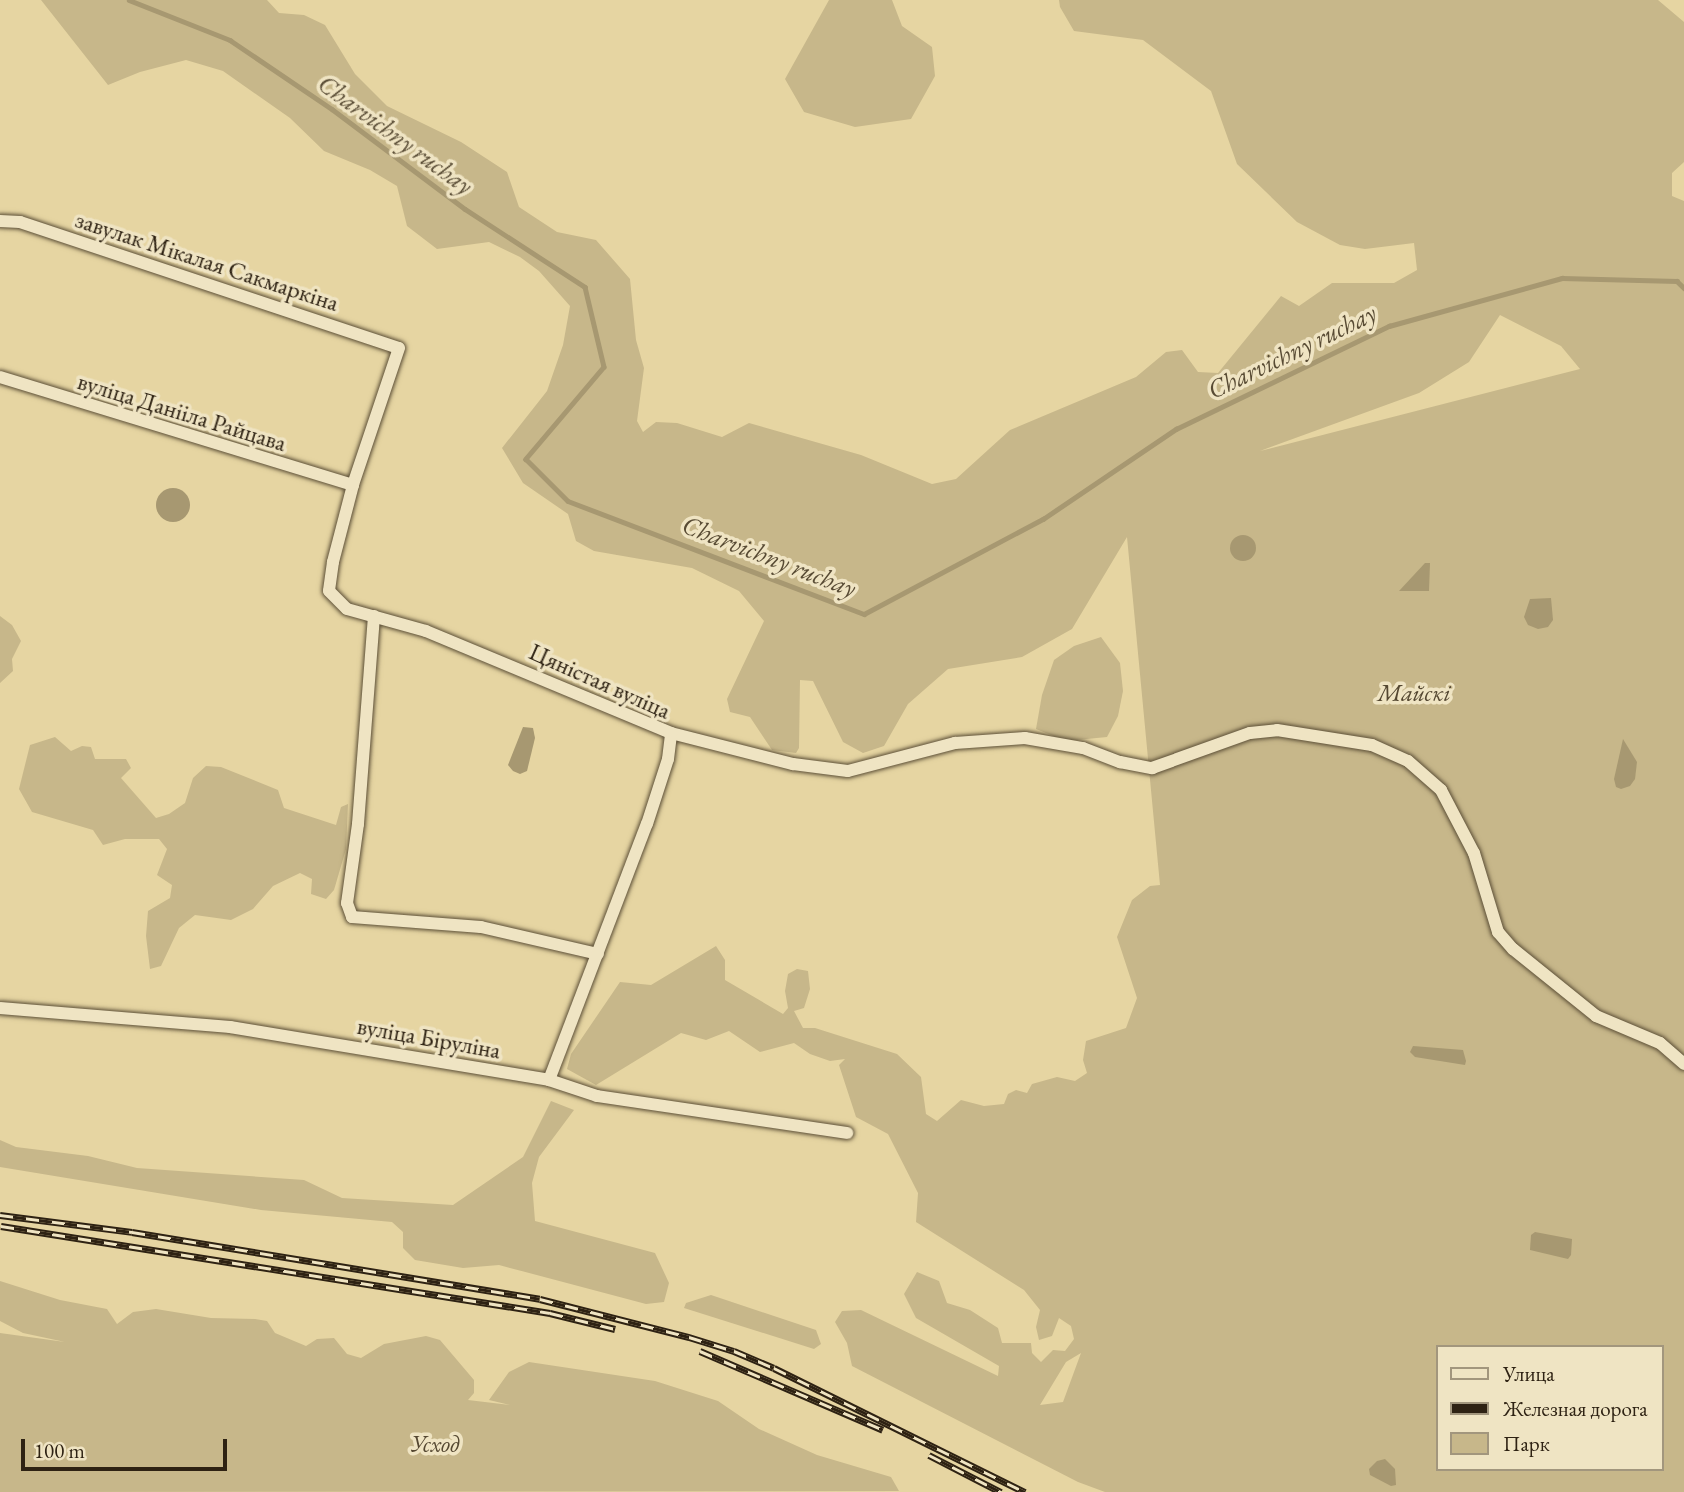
<!DOCTYPE html>
<meta charset="utf-8">
<style>
body{margin:0}
#map{position:relative;width:1684px;height:1492px;overflow:hidden;background:#e6d5a2;font-family:"EB Garamond",serif}
div>[style]{position:absolute}
.green>*{inset:0;background:#c7b78a}
.water>*{inset:0;background:#a79871}
.round{border-radius:50%}
.stream>*{height:4.5px;margin:-2.25px;padding:0 2.25px;transform-origin:2.25px;border-radius:2.25px;background:#a79871}
.roads{filter:drop-shadow(0 0 2px #5c4f37) drop-shadow(0 0 2px #5c4f37)}
.minor>*{height:12px;margin:-6px;padding:0 6px;transform-origin:6px;border-radius:6px;background:#efe4c3}
.rail>*{height:7px;margin-top:-3.5px;transform-origin:0;background:repeating-linear-gradient(90deg,#efe4c3 0 13px,#2e2213 0 26px);box-sizing:border-box;border-block:2px solid #2e2213}
span{translate:-50% -50%;white-space:nowrap;text-align:center;line-height:1.15;-webkit-text-stroke:7px #efe4c3;paint-order:stroke}
.street-label{font-size:24px;color:#2e2213}
.park-label{font-size:24px;color:#544731;font-style:italic}
.water-label{font-size:26px;color:#584b34;font-style:italic}
.legend{position:absolute;left:1436px;top:1345px;width:228px;height:126px;box-sizing:border-box;background:#efe4c3;border:2px solid #a2967d;margin:0;padding:9px 12px;list-style:none;font-size:21px;color:#2e2213}
.legend li{display:flex;align-items:center;gap:14px;height:35px}
.legend b{width:35px;border:2px solid #a2967d}
.scale{position:absolute;left:21px;top:1439px;width:206px;height:32px;box-sizing:border-box;border:4px solid #2e2213;border-top:0;padding-left:9px;font-size:21px;line-height:24px;white-space:nowrap;color:#2e2213;-webkit-text-stroke:5px #efe4c3;paint-order:stroke}
</style>
<div id="map">
<div class="green">
<div style="clip-path:polygon(evenodd,41px 0,267px 0,279px 13px,304px 15px,325px 25px,355px 74px,387px 106px,461px 142px,507px 172px,519px 207px,557px 232px,596px 240px,630px 279px,636px 340px,644px 368px,637px 421px,643px 432px,656px 422px,677px 423px,722px 437px,749px 423px,861px 455px,932px 484px,956px 479px,1010px 430px,1136px 377px,1166px 352px,1182px 350px,1198px 372px,1218px 373px,1281px 296px,1299px 306px,1332px 283px,1394px 283px,1417px 270px,1414px 243px,1365px 249px,1340px 245px,1297px 222px,1237px 164px,1211px 91px,1143px 40px,1074px 31px,1060px 7px,1059px 0,1658px 0,1684px 22px,1684px 162px,1672px 173px,1672px 196px,1684px 201px,1684px 1492px,1105px 1492px,1078px 1482px,852px 1366px,847px 1343px,835px 1322px,842px 1311px,861px 1310px,998px 1376px,999px 1366px,916px 1318px,904px 1294px,917px 1272px,939px 1281px,947px 1303px,970px 1310px,998px 1328px,1002px 1343px,1031px 1343px,1032px 1353px,1041px 1362px,1053px 1350px,1065px 1351px,1074px 1339px,1071px 1326px,1059px 1318px,1052px 1336px,1039px 1340px,1036px 1327px,1040px 1310px,1024px 1290px,916px 1222px,918px 1193px,888px 1134px,856px 1117px,839px 1065px,845px 1059px,830px 1061px,810px 1054px,794px 1043px,760px 1052px,729px 1031px,706px 1040px,681px 1033px,596px 1085px,567px 1069px,571px 1054px,620px 982px,651px 985px,716px 946px,725px 960px,725px 980px,783px 1014px,788px 1008px,785px 991px,788px 974px,797px 969px,808px 971px,810px 989px,804px 1008px,794px 1011px,803px 1028px,815px 1028px,897px 1054px,921px 1077px,926px 1114px,937px 1121px,961px 1100px,984px 1106px,1004px 1104px,1008px 1094px,1016px 1090px,1027px 1093px,1032px 1084px,1057px 1077px,1075px 1081px,1087px 1073px,1083px 1060px,1086px 1041px,1126px 1028px,1137px 998px,1117px 937px,1132px 900px,1150px 886px,1160px 885px,1127px 537px,1072px 629px,1022px 657px,948px 669px,908px 704px,884px 746px,863px 753px,843px 742px,813px 681px,800px 680px,799px 748px,796px 753px,772px 750px,750px 717px,730px 712px,727px 699px,764px 621px,739px 591px,692px 568px,594px 551px,576px 541px,568px 514px,523px 483px,502px 448px,547px 391px,563px 345px,570px 306px,539px 271px,520px 257px,489px 242px,437px 249px,407px 226px,397px 186px,370px 170px,324px 151px,290px 118px,223px 71px,186px 60px,140px 72px,108px 85px,41px 0,1500px 315px,1561px 346px,1580px 369px,1260px 451px,1419px 393px,1469px 362px,1500px 315px,41px 0,1437px 1347px,1661px 1347px,1661px 1469px,1437px 1469px,1437px 1347px,41px 0,1081px 1353px,1063px 1402px,1040px 1405px,1066px 1362px,1081px 1353px)"></div>
<div style="clip-path:polygon(829px 0,892px 0,902px 26px,932px 47px,935px 76px,911px 119px,855px 127px,804px 112px,785px 79px)"></div>
<div style="clip-path:polygon(0 616px,12px 625px,21px 641px,12px 659px,13px 671px,0 683px)"></div>
<div style="clip-path:polygon(1101px 637px,1120px 663px,1123px 691px,1118px 716px,1107px 737px,1066px 741px,1036px 729px,1042px 695px,1054px 660px,1074px 646px)"></div>
<div style="clip-path:polygon(55px 737px,71px 751px,82px 746px,91px 747px,95px 759px,126px 759px,131px 768px,121px 778px,156px 818px,169px 814px,185px 803px,193px 778px,206px 766px,221px 767px,278px 790px,284px 808px,336px 825px,341px 807px,348px 804px,346px 849px,334px 890px,326px 899px,311px 894px,312px 879px,300px 873px,273px 886px,253px 909px,231px 920px,195px 915px,179px 928px,161px 966px,150px 969px,146px 936px,148px 911px,170px 898px,172px 885px,157px 875px,167px 849px,159px 839px,125px 839px,103px 845px,93px 830px,32px 812px,19px 789px,30px 745px)"></div>
<div style="clip-path:polygon(551px 1101px,574px 1110px,539px 1157px,532px 1183px,535px 1221px,655px 1253px,669px 1283px,664px 1302px,646px 1304px,499px 1265px,463px 1268px,415px 1260px,403px 1248px,403px 1232px,392px 1222px,261px 1210px,0 1167px,0 1140px,16px 1147px,88px 1156px,137px 1168px,304px 1180px,342px 1198px,453px 1205px,523px 1157px)"></div>
<div style="clip-path:polygon(0 1281px,60px 1300px,107px 1309px,117px 1324px,133px 1312px,156px 1309px,211px 1318px,255px 1319px,267px 1321px,275px 1333px,306px 1346px,317px 1339px,334px 1338px,347px 1354px,361px 1358px,384px 1344px,426px 1336px,440px 1340px,474px 1380px,474px 1393px,468px 1400px,510px 1405px,489px 1400px,509px 1372px,529px 1362px,655px 1381px,718px 1401px,759px 1429px,817px 1455px,891px 1477px,899px 1491px,0 1492px,0 1333px,65px 1342px,23px 1333px,0 1321px)"></div>
<div style="clip-path:polygon(711px 1295px,816px 1330px,821px 1344px,814px 1349px,684px 1308px,686px 1303px)"></div>
</div>
<div class="water">
<div class="round" style="left:156px;top:488px;width:34px;height:34px"></div>
<div class="round" style="left:1230px;top:535px;width:26px;height:26px"></div>
<div style="clip-path:polygon(1425px 563px,1430px 563px,1429px 591px,1399px 591px)"></div>
<div style="clip-path:polygon(1551px 598px,1553px 620px,1548px 627px,1538px 629px,1528px 625px,1524px 617px,1530px 599px)"></div>
<div style="clip-path:polygon(523px 727px,533px 728px,535px 738px,527px 771px,520px 774px,513px 771px,508px 765px)"></div>
<div style="clip-path:polygon(1623px 739px,1637px 762px,1635px 779px,1630px 786px,1621px 789px,1616px 787px,1614px 779px)"></div>
<div style="clip-path:polygon(1413px 1046px,1463px 1050px,1466px 1061px,1465px 1065px,1415px 1057px,1410px 1052px)"></div>
<div style="clip-path:polygon(1535px 1232px,1572px 1239px,1571px 1255px,1568px 1259px,1530px 1250px,1531px 1235px)"></div>
<div style="clip-path:polygon(1385px 1459px,1395px 1469px,1396px 1485px,1391px 1486px,1370px 1475px,1369px 1469px,1377px 1461px)"></div>
</div>
<div class="stream">
<div style="left:129px;top:0;width:109px;rotate:21.6deg"></div>
<div style="left:230px;top:40px;width:123px;rotate:34.1deg"></div>
<div style="left:332px;top:109px;width:166px;rotate:36.9deg"></div>
<div style="left:465px;top:209px;width:143px;rotate:33deg"></div>
<div style="left:585px;top:287px;width:82px;rotate:76.6deg"></div>
<div style="left:604px;top:367px;width:121px;rotate:130.3deg"></div>
<div style="left:526px;top:459px;width:59px;rotate:45deg"></div>
<div style="left:568px;top:501px;width:317px;rotate:20.9deg"></div>
<div style="left:864px;top:614px;width:203px;rotate:-28deg"></div>
<div style="left:1043px;top:519px;width:161px;rotate:-34.1deg"></div>
<div style="left:1176px;top:429px;width:237px;rotate:-25.8deg"></div>
<div style="left:1389px;top:326px;width:180px;rotate:-15.5deg"></div>
<div style="left:1562px;top:278px;width:115px;rotate:1.5deg"></div>
<div style="left:1677px;top:281px;width:10px;rotate:45deg"></div>
</div>
<div class="roads">
<div class="minor">
<div style="left:0;top:221px;width:20px;rotate:3deg"></div>
<div style="left:20px;top:222px;width:399px;rotate:18.4deg"></div>
<div style="left:399px;top:348px;width:145px;rotate:108.6deg"></div>
<div style="left:353px;top:485px;width:80px;rotate:104.6deg"></div>
<div style="left:333px;top:562px;width:29px;rotate:98deg"></div>
<div style="left:329px;top:591px;width:25px;rotate:45deg"></div>
<div style="left:347px;top:609px;width:82px;rotate:15.6deg"></div>
<div style="left:426px;top:631px;width:265px;rotate:22.6deg"></div>
<div style="left:671px;top:733px;width:126px;rotate:14.3deg"></div>
<div style="left:793px;top:764px;width:55px;rotate:7.3deg"></div>
<div style="left:848px;top:771px;width:111px;rotate:-14.7deg"></div>
<div style="left:955px;top:743px;width:70px;rotate:-4.1deg"></div>
<div style="left:1025px;top:738px;width:59px;rotate:9.8deg"></div>
<div style="left:1083px;top:748px;width:40px;rotate:21deg"></div>
<div style="left:1120px;top:762px;width:33px;rotate:11deg"></div>
<div style="left:1152px;top:768px;width:104px;rotate:-19.7deg"></div>
<div style="left:1250px;top:733px;width:27px;rotate:-6deg"></div>
<div style="left:1277px;top:730px;width:96px;rotate:9deg"></div>
<div style="left:1372px;top:745px;width:39px;rotate:24deg"></div>
<div style="left:1408px;top:761px;width:44px;rotate:41.3deg"></div>
<div style="left:1441px;top:790px;width:71px;rotate:62.4deg"></div>
<div style="left:1474px;top:853px;width:83px;rotate:73.1deg"></div>
<div style="left:1498px;top:932px;width:23px;rotate:49deg"></div>
<div style="left:1513px;top:949px;width:107px;rotate:38.9deg"></div>
<div style="left:1596px;top:1016px;width:69px;rotate:22.9deg"></div>
<div style="left:1660px;top:1043px;width:32px;rotate:41deg"></div>
<div style="left:0;top:377px;width:369px;rotate:17deg"></div>
<div style="left:374px;top:616px;width:209px;rotate:94.4deg"></div>
<div style="left:358px;top:824px;width:80px;rotate:97.9deg"></div>
<div style="left:347px;top:903px;width:15px;rotate:70deg"></div>
<div style="left:352px;top:917px;width:129px;rotate:4.4deg"></div>
<div style="left:481px;top:927px;width:120px;rotate:13deg"></div>
<div style="left:0;top:1008px;width:231px;rotate:4.7deg"></div>
<div style="left:230px;top:1027px;width:323px;rotate:9.4deg"></div>
<div style="left:549px;top:1080px;width:51px;rotate:18.4deg"></div>
<div style="left:597px;top:1096px;width:253px;rotate:8.4deg"></div>
<div style="left:549px;top:1080px;width:274px;rotate:-69.1deg"></div>
<div style="left:647px;top:824px;width:68px;rotate:-72.1deg"></div>
<div style="left:668px;top:759px;width:26px;rotate:-83deg"></div>
</div>
</div>
<div class="rail">
<div style="left:0;top:1215px;width:133px;rotate:7.3deg"></div>
<div style="left:132px;top:1232px;width:413px;rotate:9.3deg"></div>
<div style="left:540px;top:1299px;width:154px;rotate:14.3deg"></div>
<div style="left:689px;top:1337px;width:47px;rotate:17.3deg"></div>
<div style="left:734px;top:1351px;width:43px;rotate:23deg"></div>
<div style="left:774px;top:1368px;width:280px;rotate:26.3deg"></div>
<div style="left:1px;top:1226px;width:556px;rotate:9deg"></div>
<div style="left:550px;top:1313px;width:67px;rotate:13.8deg"></div>
<div style="left:700px;top:1351px;width:199px;rotate:23.3deg"></div>
<div style="left:929px;top:1455px;width:81px;rotate:27.2deg"></div>
</div>
<div class="street-label">
<span style="left:207px;top:261px;rotate:18deg">завулак Мікалая Сакмаркіна</span>
<span style="left:182px;top:412px;rotate:17deg">вуліца Данііла Райцава</span>
<span style="left:600px;top:681px;rotate:24deg">Цяністая вуліца</span>
<span style="left:429px;top:1038px;rotate:10deg">вуліца Біруліна</span>
</div>
<div class="park-label">
<span style="left:1414px;top:693px">Майскі</span>
<span style="left:435px;top:1444px">Усход</span>
</div>
<div class="water-label">
<span style="left:395px;top:135px;rotate:36deg">Charvichny ruchay</span>
<span style="left:1292px;top:352px;rotate:-26deg">Charvichny ruchay</span>
<span style="left:769px;top:557px;rotate:21deg">Charvichny ruchay</span>
</div>
<ul class="legend">
<li><b style="height:9px;background:#efe4c3"></b>Улица</li>
<li><b style="height:9px;background:#2e2213"></b>Железная дорога</li>
<li><b style="height:19px;background:#c7b78a"></b>Парк</li>
</ul>
<div class="scale">100 m</div>
</div>
